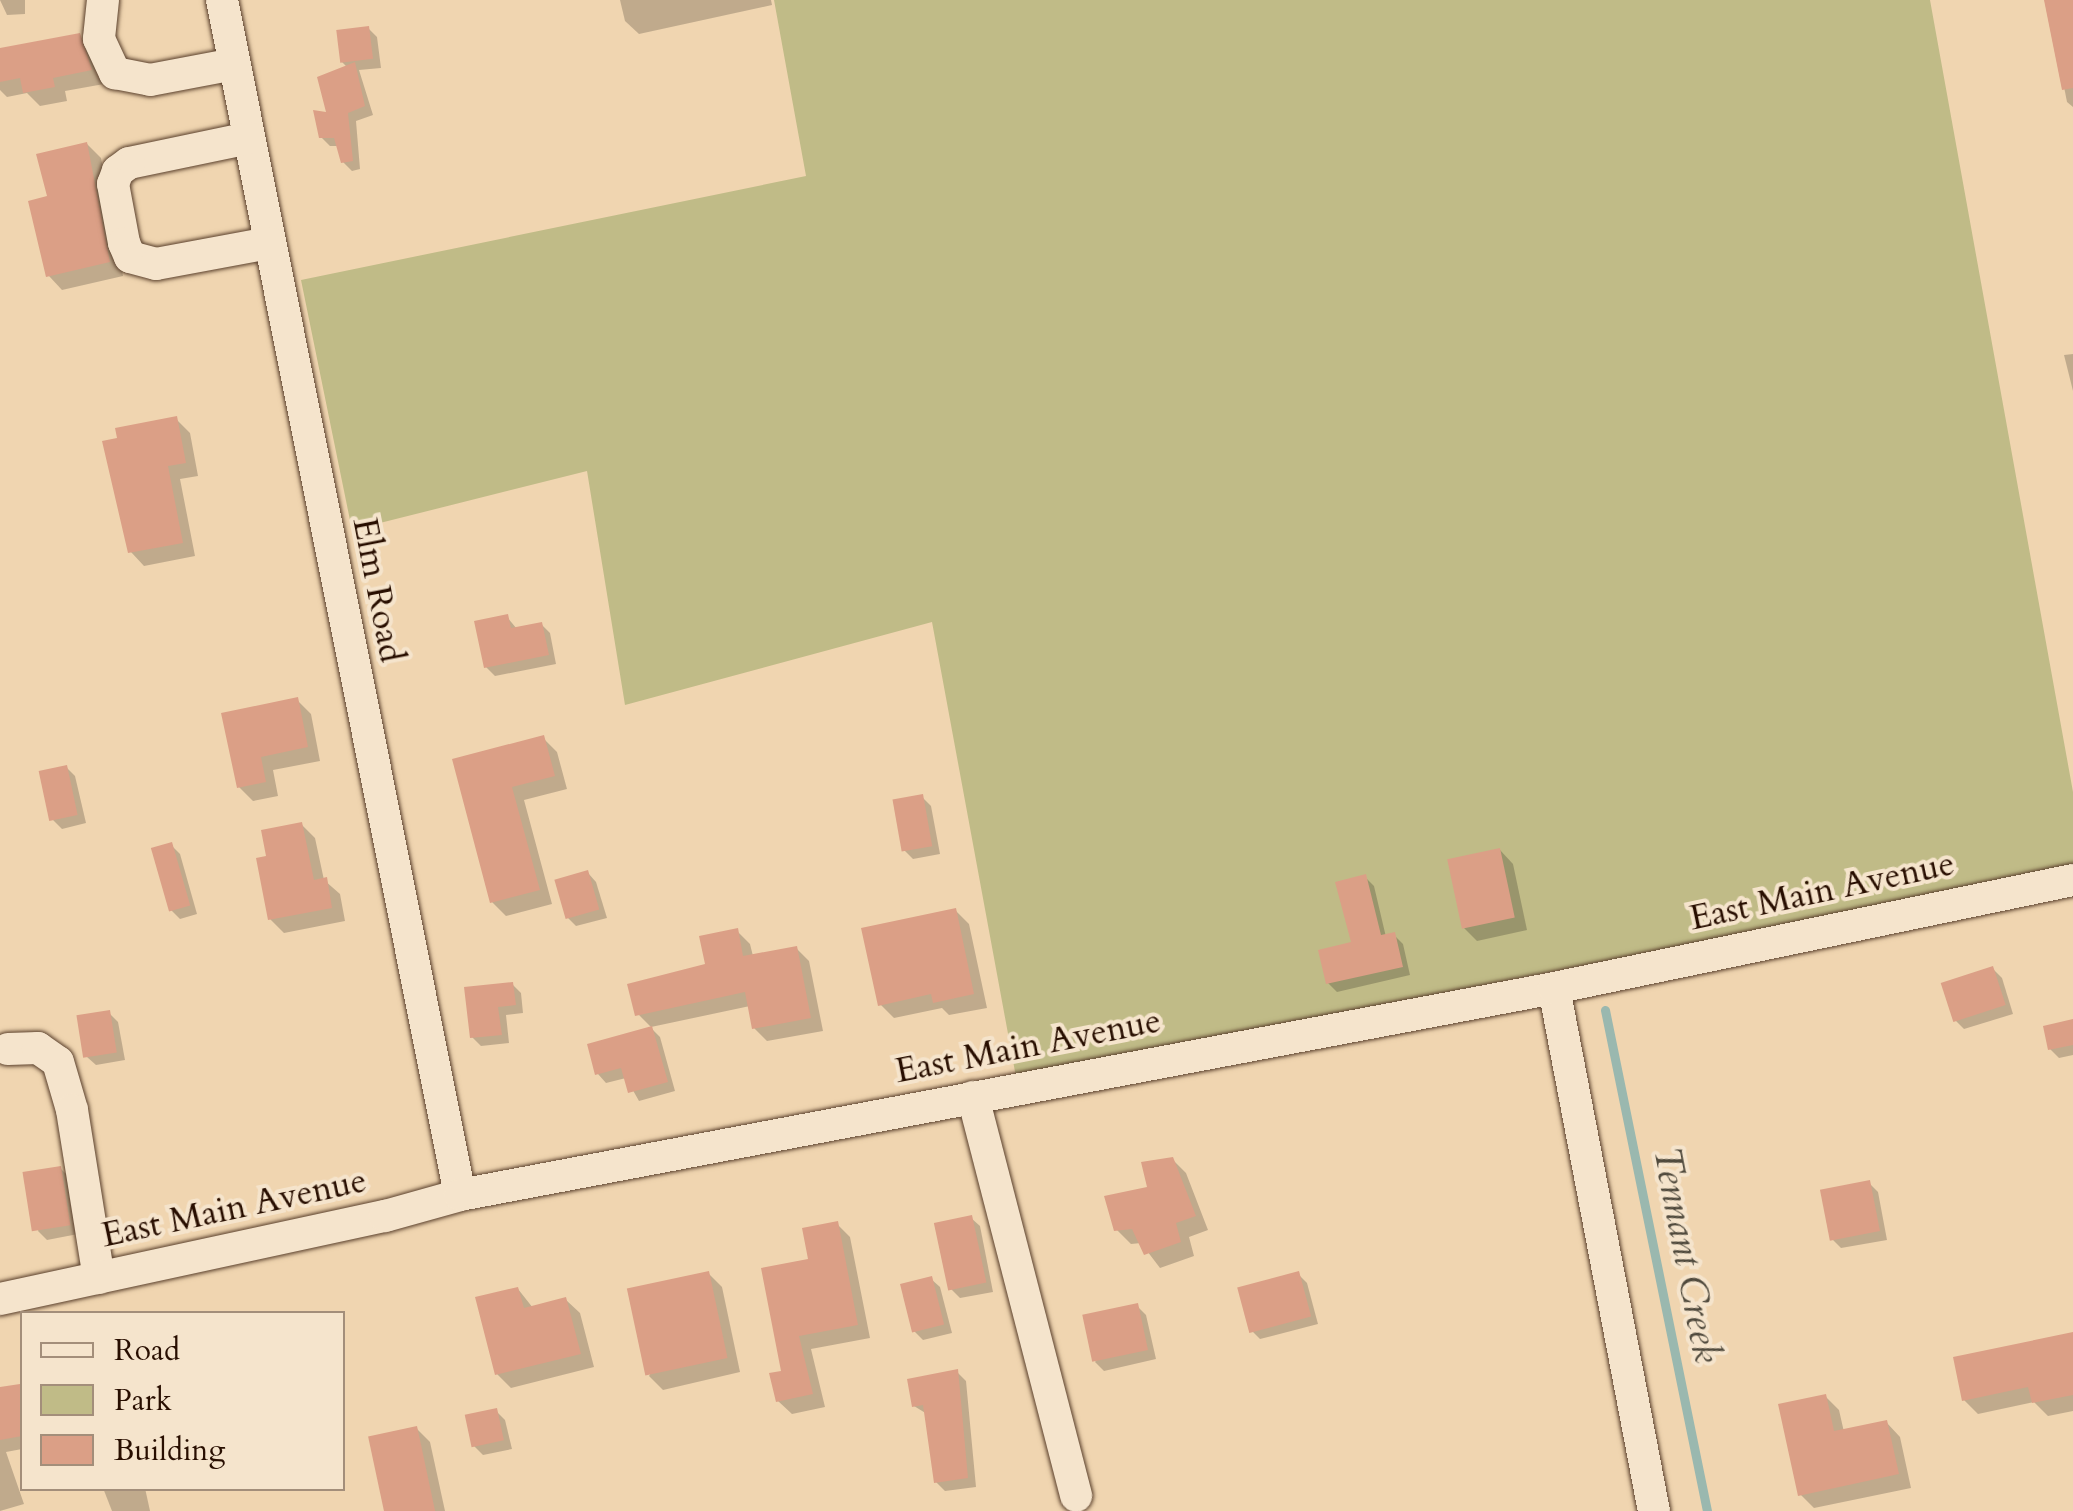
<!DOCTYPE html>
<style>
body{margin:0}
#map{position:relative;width:2073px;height:1511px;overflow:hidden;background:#f0d5b0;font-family:Cardo,serif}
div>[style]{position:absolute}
.green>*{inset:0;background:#c0bb87}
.shadow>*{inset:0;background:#0003}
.stream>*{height:9px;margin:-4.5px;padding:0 4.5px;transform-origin:4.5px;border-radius:4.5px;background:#9ab8af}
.building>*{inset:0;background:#db9f86;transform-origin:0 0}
.roads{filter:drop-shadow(0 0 2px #5a402c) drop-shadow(0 0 2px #5a402c)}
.minor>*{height:32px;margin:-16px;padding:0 16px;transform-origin:16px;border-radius:16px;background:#f5e4cc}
span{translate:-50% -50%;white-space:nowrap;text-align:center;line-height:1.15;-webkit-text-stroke:8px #f5e4cc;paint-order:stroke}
.street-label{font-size:35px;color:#280e00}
.water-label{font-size:38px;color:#504a3d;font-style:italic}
.legend{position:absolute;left:20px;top:1311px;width:325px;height:180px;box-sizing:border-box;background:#f5e4cc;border:2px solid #a38e7a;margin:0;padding:12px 18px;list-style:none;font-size:30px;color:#280e00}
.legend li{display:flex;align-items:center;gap:20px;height:50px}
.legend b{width:50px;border:2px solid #a38e7a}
</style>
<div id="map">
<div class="green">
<div style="clip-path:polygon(774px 0,1930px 0,2073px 792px,2073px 869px,1016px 1077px,932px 622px,625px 705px,587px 471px,352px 530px,301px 280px,806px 176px)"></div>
</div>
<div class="shadow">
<div style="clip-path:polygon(0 0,25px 0,25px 14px,7px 15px)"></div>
<div style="clip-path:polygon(620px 0,771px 0,772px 5px,639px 34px,625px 21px)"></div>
<div style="clip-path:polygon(2047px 0,2073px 0,2073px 107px,2067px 102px)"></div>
<div style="clip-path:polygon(368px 28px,377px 37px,381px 68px,359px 70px,373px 115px,356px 121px,360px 169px,352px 171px,343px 162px,338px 146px,330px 146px,321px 137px,348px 68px,342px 62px)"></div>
<div style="clip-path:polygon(79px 36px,93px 50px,104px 84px,65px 91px,67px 101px,40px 106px,27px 93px,7px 97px,0 90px,0 50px)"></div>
<div style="clip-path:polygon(87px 144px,101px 158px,123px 276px,62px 290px,49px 276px)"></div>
<div style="clip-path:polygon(2073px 354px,2073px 391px,2064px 355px)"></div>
<div style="clip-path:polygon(176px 419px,190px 433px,198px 476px,180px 479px,195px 556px,144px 566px,131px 552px)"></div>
<div style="clip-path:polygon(507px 617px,517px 629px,541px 624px,550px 633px,556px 664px,495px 676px,486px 667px)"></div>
<div style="clip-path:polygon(297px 700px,311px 714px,320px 761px,273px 770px,278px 796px,253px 801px,239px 787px)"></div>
<div style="clip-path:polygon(543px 738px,557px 752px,567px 789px,524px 800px,552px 904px,506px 916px,492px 902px,455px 761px)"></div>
<div style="clip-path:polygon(66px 767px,75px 776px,86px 823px,62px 829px,53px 820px)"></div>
<div style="clip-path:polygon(922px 797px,931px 806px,940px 854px,913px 859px,904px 850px)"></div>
<div style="clip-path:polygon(301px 824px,315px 838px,324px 880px,340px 894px,345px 921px,284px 933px,270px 919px,269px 858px)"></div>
<div style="clip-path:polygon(171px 845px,180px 854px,197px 914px,180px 919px,171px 910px)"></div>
<div style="clip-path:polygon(1500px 850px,1513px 864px,1527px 930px,1477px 941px,1463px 927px)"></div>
<div style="clip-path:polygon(588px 873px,596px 882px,607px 918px,576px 926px,568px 918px)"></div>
<div style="clip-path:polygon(1365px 877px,1374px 886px,1386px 937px,1394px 935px,1403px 944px,1410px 975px,1337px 992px,1328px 983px,1354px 944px)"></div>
<div style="clip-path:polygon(955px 910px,969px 924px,987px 1008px,949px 1015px,942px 1008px,894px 1018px,880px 1004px)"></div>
<div style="clip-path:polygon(737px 931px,750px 944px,753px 956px,796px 948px,809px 961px,823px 1031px,767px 1041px,754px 1028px,750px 1006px,651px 1027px,638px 1014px,708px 966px)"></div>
<div style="clip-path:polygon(1993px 969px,2002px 978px,2013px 1014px,1964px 1029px,1955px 1020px)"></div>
<div style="clip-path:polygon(512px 984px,521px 993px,523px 1013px,506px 1015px,509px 1043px,481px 1046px,472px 1037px)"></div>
<div style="clip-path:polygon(109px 1013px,118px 1022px,125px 1060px,96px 1065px,87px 1057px)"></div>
<div style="clip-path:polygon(2073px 1021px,2073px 1055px,2059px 1058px,2050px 1049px)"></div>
<div style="clip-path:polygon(651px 1028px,660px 1037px,675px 1091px,639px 1101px,626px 1078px,606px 1083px,598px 1074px)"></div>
<div style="clip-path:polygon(1172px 1159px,1186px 1173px,1208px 1230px,1189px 1237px,1194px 1256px,1160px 1268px,1141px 1243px,1131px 1244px,1117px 1230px)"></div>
<div style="clip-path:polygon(60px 1168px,69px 1177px,78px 1234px,47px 1240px,38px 1231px)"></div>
<div style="clip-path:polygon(1869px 1183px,1878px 1192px,1887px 1240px,1841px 1248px,1832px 1239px)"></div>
<div style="clip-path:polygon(971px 1218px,980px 1226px,993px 1292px,960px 1298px,951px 1289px)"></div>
<div style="clip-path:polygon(837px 1224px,850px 1237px,870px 1338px,811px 1349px,825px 1407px,792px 1414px,778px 1401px,810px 1261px)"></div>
<div style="clip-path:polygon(708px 1273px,722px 1287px,740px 1372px,663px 1390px,649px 1376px)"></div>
<div style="clip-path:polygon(1298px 1274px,1307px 1283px,1318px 1324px,1260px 1339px,1251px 1330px)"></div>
<div style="clip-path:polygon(931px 1279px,940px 1287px,952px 1333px,923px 1340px,914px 1331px)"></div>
<div style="clip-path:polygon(518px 1289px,533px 1308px,566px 1300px,580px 1313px,594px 1367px,511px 1388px,497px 1374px)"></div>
<div style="clip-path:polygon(1137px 1306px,1146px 1315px,1156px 1359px,1104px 1371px,1095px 1362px)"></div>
<div style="clip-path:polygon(2073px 1335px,2073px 1411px,2048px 1416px,2034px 1402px,1978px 1414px,1964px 1400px)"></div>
<div style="clip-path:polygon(957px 1372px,966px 1381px,976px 1487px,945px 1491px,936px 1482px,927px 1414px,914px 1406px)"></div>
<div style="clip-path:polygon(19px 1387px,22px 1449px,6px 1452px,24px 1504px,0 1511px,0 1390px)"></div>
<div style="clip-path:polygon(1825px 1396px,1839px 1410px,1844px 1432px,1887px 1423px,1900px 1437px,1911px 1488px,1814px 1508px,1800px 1494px)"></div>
<div style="clip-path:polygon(496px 1411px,505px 1420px,512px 1449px,483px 1455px,474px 1446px)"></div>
<div style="clip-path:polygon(416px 1428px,430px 1442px,445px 1511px,386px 1511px)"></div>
<div style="clip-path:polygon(103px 1488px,145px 1488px,150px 1511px,112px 1511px)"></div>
</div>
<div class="stream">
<div style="left:1605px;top:1010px;width:511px;rotate:78.49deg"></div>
</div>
<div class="building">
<div style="clip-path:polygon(2044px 0,2073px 0,2073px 88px,2062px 90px)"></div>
<div style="left:369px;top:26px;width:33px;height:33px;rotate:83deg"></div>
<div style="clip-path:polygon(80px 33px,92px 70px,53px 78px,55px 87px,23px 93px,20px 78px,0 82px,0 48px)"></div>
<div style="clip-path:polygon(355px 62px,365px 106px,348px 113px,353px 161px,341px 163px,334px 138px,319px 138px,313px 110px,326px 112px,317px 77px)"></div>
<div style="clip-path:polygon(87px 142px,110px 262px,46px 277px,28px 201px,47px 196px,36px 154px)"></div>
<div style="clip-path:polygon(177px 416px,186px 463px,168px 466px,183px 543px,128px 553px,102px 441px,117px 438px,115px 428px)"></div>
<div style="clip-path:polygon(508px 614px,511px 628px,542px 622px,549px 655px,484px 668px,474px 621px)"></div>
<div style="clip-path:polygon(298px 697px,308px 747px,261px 757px,266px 782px,237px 788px,221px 713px)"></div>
<div style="clip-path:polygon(544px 735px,555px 776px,512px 787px,540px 890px,490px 903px,452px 759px)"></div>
<div style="left:67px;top:765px;width:51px;height:29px;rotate:78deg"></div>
<div style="left:923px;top:794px;width:53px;height:31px;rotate:80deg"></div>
<div style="clip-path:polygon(302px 822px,314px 880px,327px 877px,332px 908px,268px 920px,256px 858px,266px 856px,261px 830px)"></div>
<div style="left:172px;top:842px;width:66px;height:22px;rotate:74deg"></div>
<div style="left:1500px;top:848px;width:71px;height:54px;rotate:78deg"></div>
<div style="left:588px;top:870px;width:41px;height:35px;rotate:74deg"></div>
<div style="clip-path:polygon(1366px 874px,1381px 935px,1395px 932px,1403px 967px,1326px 984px,1318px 950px,1351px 942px,1335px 882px)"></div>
<div style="clip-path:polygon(956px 908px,974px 994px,933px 1003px,931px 994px,878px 1006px,861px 928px)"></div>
<div style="clip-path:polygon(738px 928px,743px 956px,797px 946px,811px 1018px,752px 1029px,745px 992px,635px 1016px,627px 984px,705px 964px,699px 936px)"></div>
<div style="left:1993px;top:966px;width:41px;height:55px;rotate:72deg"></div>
<div style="clip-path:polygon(513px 982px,516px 1005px,498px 1007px,502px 1035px,470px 1038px,464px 987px)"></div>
<div style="left:110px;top:1010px;width:43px;height:34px;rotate:81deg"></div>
<div style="clip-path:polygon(2073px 1019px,2073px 1045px,2048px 1050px,2043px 1026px)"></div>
<div style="clip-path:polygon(652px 1026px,668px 1082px,628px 1093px,621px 1068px,595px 1075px,587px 1044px)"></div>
<div style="clip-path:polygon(1173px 1157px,1196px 1216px,1176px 1223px,1181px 1242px,1144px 1255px,1132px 1229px,1114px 1231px,1104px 1196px,1147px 1187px,1141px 1162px)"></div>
<div style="left:61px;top:1166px;width:60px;height:39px;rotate:81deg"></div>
<div style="left:1870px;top:1180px;width:52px;height:51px;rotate:79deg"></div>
<div style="left:972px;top:1215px;width:69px;height:39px;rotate:78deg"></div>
<div style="clip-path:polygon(838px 1221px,858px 1325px,799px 1336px,813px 1394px,776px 1402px,769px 1373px,781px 1371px,761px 1268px,808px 1259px,802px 1228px)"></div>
<div style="left:709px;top:1271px;width:89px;height:84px;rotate:78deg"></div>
<div style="left:1299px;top:1271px;width:47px;height:64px;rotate:75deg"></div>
<div style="left:932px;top:1276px;width:50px;height:33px;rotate:76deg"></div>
<div style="clip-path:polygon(518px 1287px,524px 1308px,566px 1297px,581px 1354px,495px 1375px,475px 1297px)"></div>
<div style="left:1138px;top:1303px;width:48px;height:57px;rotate:78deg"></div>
<div style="clip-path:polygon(2073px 1332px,2073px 1395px,2032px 1403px,2028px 1387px,1962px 1401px,1953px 1357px)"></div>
<div style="clip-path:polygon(958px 1369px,968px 1478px,934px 1483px,923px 1405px,912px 1407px,907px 1379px)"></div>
<div style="clip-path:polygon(20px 1384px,22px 1436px,0 1440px,0 1387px)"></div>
<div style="clip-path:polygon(1826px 1394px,1834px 1431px,1887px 1420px,1899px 1474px,1798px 1496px,1778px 1404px)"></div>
<div style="left:497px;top:1408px;width:33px;height:33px;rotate:78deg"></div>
<div style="left:417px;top:1426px;width:87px;height:50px;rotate:78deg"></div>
</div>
<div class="roads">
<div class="minor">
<div style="left:103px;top:0;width:39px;rotate:96deg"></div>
<div style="left:99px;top:39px;width:38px;rotate:65deg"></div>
<div style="left:115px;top:73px;width:36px;rotate:11deg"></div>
<div style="left:150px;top:80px;width:86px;rotate:-10.7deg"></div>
<div style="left:222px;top:0;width:1218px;rotate:78.74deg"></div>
<div style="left:249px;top:138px;width:123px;rotate:168.2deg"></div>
<div style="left:129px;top:163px;width:14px;rotate:144deg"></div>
<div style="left:118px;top:171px;width:14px;rotate:111deg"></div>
<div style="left:113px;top:184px;width:60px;rotate:79.4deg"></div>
<div style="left:124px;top:243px;width:15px;rotate:67deg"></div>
<div style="left:130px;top:257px;width:27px;rotate:15deg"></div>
<div style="left:156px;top:264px;width:115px;rotate:-10.5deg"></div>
<div style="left:1554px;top:988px;width:532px;rotate:79.18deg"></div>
<div style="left:8px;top:1049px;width:30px;rotate:-2deg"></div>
<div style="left:38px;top:1048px;width:24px;rotate:35deg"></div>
<div style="left:58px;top:1062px;width:50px;rotate:73.7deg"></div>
<div style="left:72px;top:1110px;width:170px;rotate:80.9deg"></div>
<div style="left:973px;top:1097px;width:412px;rotate:75.5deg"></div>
<div style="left:0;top:1299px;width:394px;rotate:-12.2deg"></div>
<div style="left:385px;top:1216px;width:78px;rotate:-15.6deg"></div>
<div style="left:460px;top:1195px;width:1113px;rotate:-10.71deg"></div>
<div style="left:1554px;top:988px;width:530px;rotate:-11.76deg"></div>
</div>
</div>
<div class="street-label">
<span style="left:378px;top:590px;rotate:79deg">Elm Road</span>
<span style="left:1822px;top:891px;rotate:-12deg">East Main Avenue</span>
<span style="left:1028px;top:1046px;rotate:-11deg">East Main Avenue</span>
<span style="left:234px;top:1208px;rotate:-12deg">East Main Avenue</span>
</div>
<div class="water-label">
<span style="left:1686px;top:1255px;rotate:79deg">Tennant Creek</span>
</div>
<ul class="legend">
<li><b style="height:12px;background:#f5e4cc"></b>Road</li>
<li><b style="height:28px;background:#c0bb87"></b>Park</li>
<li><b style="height:28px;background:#db9f86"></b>Building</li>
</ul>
</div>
